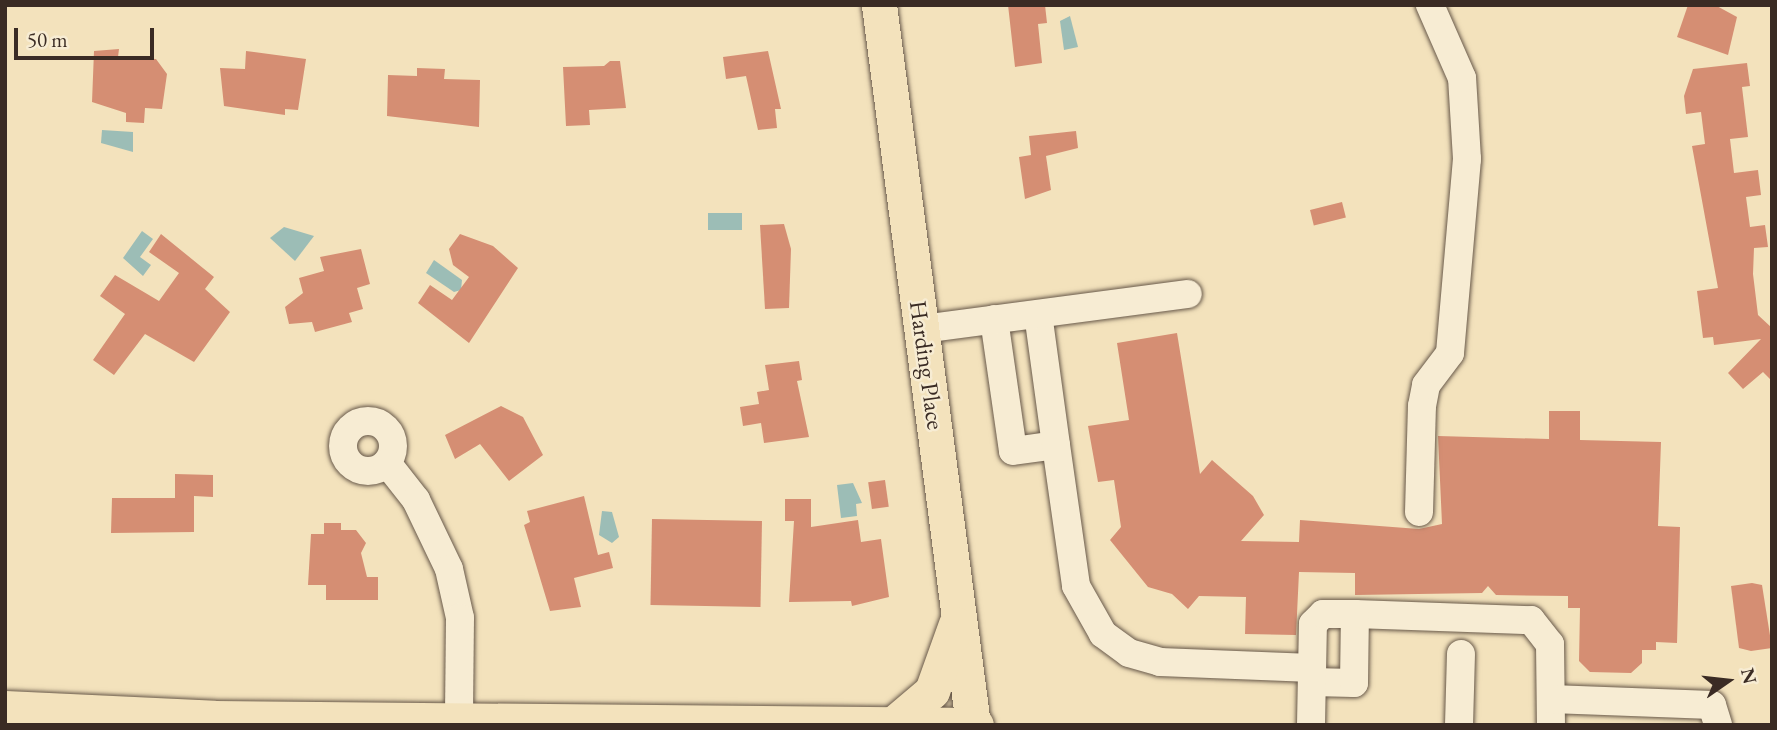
<!DOCTYPE html>
<style>
body{margin:0}
#map{position:relative;width:1777px;height:730px;overflow:hidden;background:#f3e2bc;font-family:"EB Garamond",serif}
div>[style]{position:absolute}
.water>*{inset:0;background:#9cbdb6;transform-origin:0 0}
.building>*{inset:0;background:#d58e73;transform-origin:0 0}
.roads{filter:drop-shadow(0 0 2px #68594a) drop-shadow(0 0 2px #68594a)}
.minor>*{height:28px;margin:-14px;padding:0 14px;transform-origin:14px;border-radius:14px;background:#f7ecd3}
.minor>.ring{margin:-14px;padding:0;box-sizing:content-box;background:none;border:28px solid #f7ecd3;border-radius:50%}
.major>*{height:35px;margin:-17.5px;padding:0 17.5px;transform-origin:17.5px;border-radius:17.5px;background:#f3e2bc}
span{translate:-50% -50%;white-space:nowrap;text-align:center;line-height:1.15;-webkit-text-stroke:5px #f7ecd3;paint-order:stroke}
.street-label{font-size:24px;color:#3a2b24}
.frame{position:absolute;inset:0;border:7px solid #3a2b24;pointer-events:none}
.north{position:absolute;left:1693px;top:646px;width:70px;height:70px;-webkit-text-stroke:5px #f7ecd3;paint-order:stroke;rotate:76deg;font-size:19px;font-weight:700;line-height:28px;text-align:center;color:#3a2b24}
.north::after{content:'';display:block;margin:auto;width:24px;height:32px;background:#3a2b24;clip-path:polygon(50% 0,100% 100%,50% 72%,0 100%)}
.scale{position:absolute;left:14px;top:28px;width:140px;height:32px;box-sizing:border-box;border:4px solid #3a2b24;border-top:0;padding-left:9px;font-size:21px;line-height:24px;white-space:nowrap;color:#3a2b24;-webkit-text-stroke:5px #f7ecd3;paint-order:stroke}
</style>
<div id="map">
<div class="water">
<div style="clip-path:polygon(1070px 16px,1078px 47px,1064px 50px,1060px 21px)"></div>
<div style="clip-path:polygon(102px 130px,133px 132px,133px 152px,101px 143px)"></div>
<div style="left:742px;top:213px;width:17px;height:34px;rotate:90deg"></div>
<div style="clip-path:polygon(284px 227px,314px 236px,295px 261px,270px 238px)"></div>
<div style="clip-path:polygon(142px 231px,153px 239px,140px 257px,151px 265px,143px 276px,123px 258px)"></div>
<div style="clip-path:polygon(434px 260px,462px 280px,461px 290px,454px 292px,426px 273px)"></div>
<div style="clip-path:polygon(853px 483px,862px 503px,856px 504px,857px 516px,841px 518px,837px 485px)"></div>
<div style="clip-path:polygon(602px 511px,612px 512px,619px 537px,612px 543px,599px 535px)"></div>
</div>
<div class="building">
<div style="clip-path:polygon(1008px 5px,1045px 5px,1047px 23px,1038px 24px,1042px 63px,1015px 67px)"></div>
<div style="clip-path:polygon(1688px 5px,1715px 5px,1737px 17px,1728px 55px,1677px 37px)"></div>
<div style="clip-path:polygon(119px 49px,118px 57px,156px 59px,167px 74px,162px 109px,145px 108px,144px 123px,126px 122px,126px 113px,92px 102px,94px 51px)"></div>
<div style="clip-path:polygon(246px 51px,306px 59px,298px 110px,285px 109px,285px 115px,224px 106px,220px 68px,245px 69px)"></div>
<div style="clip-path:polygon(768px 51px,781px 109px,775px 109px,777px 128px,758px 130px,746px 76px,726px 79px,723px 57px)"></div>
<div style="clip-path:polygon(610px 61px,620px 61px,626px 108px,589px 110px,590px 125px,566px 126px,563px 67px,604px 66px)"></div>
<div style="clip-path:polygon(1747px 63px,1750px 86px,1742px 87px,1748px 137px,1730px 139px,1734px 173px,1758px 170px,1761px 195px,1746px 197px,1750px 227px,1765px 225px,1768px 247px,1754px 248px,1753px 274px,1758px 315px,1772px 328px,1772px 381px,1763px 372px,1743px 389px,1728px 373px,1761px 339px,1714px 345px,1713px 337px,1703px 338px,1697px 291px,1718px 288px,1692px 146px,1705px 144px,1701px 112px,1686px 114px,1684px 96px,1693px 69px)"></div>
<div style="clip-path:polygon(417px 68px,445px 69px,444px 79px,480px 80px,479px 127px,387px 116px,388px 75px,417px 76px)"></div>
<div style="clip-path:polygon(1076px 131px,1078px 148px,1046px 156px,1051px 190px,1025px 199px,1019px 157px,1031px 155px,1029px 136px)"></div>
<div style="left:1342px;top:202px;width:16px;height:33px;rotate:76deg"></div>
<div style="clip-path:polygon(784px 224px,791px 249px,789px 308px,765px 309px,760px 225px)"></div>
<div style="clip-path:polygon(161px 234px,214px 277px,205px 289px,230px 312px,194px 362px,145px 334px,114px 375px,93px 360px,125px 314px,100px 296px,115px 275px,159px 301px,179px 273px,149px 252px)"></div>
<div style="clip-path:polygon(460px 234px,493px 246px,518px 268px,469px 343px,418px 303px,430px 285px,452px 300px,469px 277px,453px 265px,449px 249px)"></div>
<div style="clip-path:polygon(361px 249px,370px 284px,357px 288px,363px 309px,349px 313px,352px 322px,315px 332px,312px 322px,289px 324px,285px 307px,303px 293px,299px 278px,324px 271px,320px 257px)"></div>
<div style="clip-path:polygon(1177px 333px,1200px 474px,1212px 460px,1253px 496px,1264px 515px,1241px 541px,1299px 542px,1300px 520px,1419px 529px,1442px 524px,1438px 436px,1549px 439px,1549px 411px,1580px 411px,1580px 440px,1661px 442px,1658px 526px,1680px 527px,1677px 643px,1656px 642px,1656px 650px,1642px 650px,1642px 663px,1631px 673px,1590px 672px,1579px 661px,1580px 608px,1568px 608px,1568px 596px,1496px 595px,1488px 586px,1482px 593px,1355px 595px,1355px 573px,1299px 572px,1296px 635px,1245px 634px,1246px 597px,1199px 596px,1188px 609px,1172px 594px,1148px 587px,1110px 540px,1121px 527px,1114px 480px,1098px 482px,1088px 426px,1129px 420px,1117px 343px)"></div>
<div style="clip-path:polygon(799px 361px,802px 380px,797px 381px,809px 437px,764px 443px,761px 423px,743px 426px,740px 407px,759px 404px,757px 392px,769px 390px,765px 365px)"></div>
<div style="clip-path:polygon(501px 406px,523px 417px,543px 455px,509px 481px,480px 444px,455px 459px,445px 435px)"></div>
<div style="clip-path:polygon(175px 474px,213px 475px,213px 497px,194px 496px,194px 532px,111px 533px,112px 498px,175px 498px)"></div>
<div style="left:885px;top:480px;width:27px;height:17px;rotate:82deg"></div>
<div style="clip-path:polygon(584px 496px,598px 555px,609px 552px,613px 568px,574px 578px,581px 607px,550px 611px,524px 525px,530px 522px,527px 511px)"></div>
<div style="clip-path:polygon(785px 499px,811px 499px,811px 527px,858px 520px,861px 542px,881px 539px,889px 597px,852px 606px,851px 601px,789px 602px,794px 521px,785px 521px)"></div>
<div style="left:652px;top:519px;width:110px;height:86px;rotate:1deg"></div>
<div style="clip-path:polygon(324px 523px,341px 523px,341px 530px,356px 530px,366px 543px,361px 553px,367px 577px,378px 577px,378px 600px,326px 600px,326px 585px,308px 585px,311px 534px,324px 534px)"></div>
<div style="clip-path:polygon(1752px 583px,1762px 585px,1772px 648px,1751px 651px,1739px 648px,1731px 586px)"></div>
</div>
<div class="roads">
<div class="minor">
<div style="left:994px;top:319px;width:133px;rotate:81.8deg"></div>
<div style="left:1013px;top:451px;width:43px;rotate:-7.9deg"></div>
<div style="left:1056px;top:445px;width:132px;rotate:-97.8deg"></div>
<div style="left:922px;top:329px;width:268px;rotate:-7.5deg"></div>
<div class="ring" style="left:343px;top:421px;width:22px;height:22px"></div>
<div style="left:1056px;top:445px;width:142px;rotate:81.9deg"></div>
<div style="left:1076px;top:586px;width:55px;rotate:60.6deg"></div>
<div style="left:1103px;top:634px;width:32px;rotate:36deg"></div>
<div style="left:1129px;top:653px;width:32px;rotate:16deg"></div>
<div style="left:1160px;top:662px;width:152px;rotate:2.3deg"></div>
<div style="left:387px;top:463px;width:47px;rotate:51.9deg"></div>
<div style="left:416px;top:500px;width:76px;rotate:64.4deg"></div>
<div style="left:449px;top:569px;width:50px;rotate:77.3deg"></div>
<div style="left:460px;top:618px;width:102px;rotate:90.6deg"></div>
<div style="left:1419px;top:512px;width:106px;rotate:-88.4deg"></div>
<div style="left:1422px;top:406px;width:21px;rotate:-79deg"></div>
<div style="left:1426px;top:385px;width:40px;rotate:-53deg"></div>
<div style="left:1450px;top:353px;width:195px;rotate:-85deg"></div>
<div style="left:1467px;top:159px;width:81px;rotate:-93.5deg"></div>
<div style="left:1462px;top:78px;width:80px;rotate:-113.7deg"></div>
<div style="left:1312px;top:682px;width:42px;rotate:1.4deg"></div>
<div style="left:1354px;top:683px;width:69px;rotate:-89.2deg"></div>
<div style="left:1355px;top:614px;width:176px;rotate:2deg"></div>
<div style="left:1531px;top:620px;width:31px;rotate:52deg"></div>
<div style="left:1550px;top:644px;width:81px;rotate:89.3deg"></div>
<div style="left:1551px;top:699px;width:161px;rotate:2.1deg"></div>
<div style="left:1712px;top:705px;width:21px;rotate:73deg"></div>
<div style="left:1311px;top:725px;width:101px;rotate:-88.9deg"></div>
<div style="left:1313px;top:624px;width:14px;rotate:-45deg"></div>
<div style="left:1323px;top:614px;width:32px"></div>
<div style="left:1459px;top:725px;width:71px;rotate:-88.4deg"></div>
</div>
<div class="major">
<div style="left:879px;top:5px;width:726px;rotate:82.56deg"></div>
<div style="left:5px;top:708px;width:209px;rotate:2.7deg"></div>
<div style="left:214px;top:718px;width:762px;rotate:0.53deg"></div>
<div style="left:893px;top:724px;width:51px;rotate:-40.2deg"></div>
<div style="left:932px;top:691px;width:71px;rotate:-70.3deg"></div>
</div>
</div>
<div class="street-label">
<span style="left:927px;top:365px;rotate:82deg">Harding Place</span>
</div>
<div class="frame"></div>
<div class="north">N</div>
<div class="scale">50 m</div>
</div>
